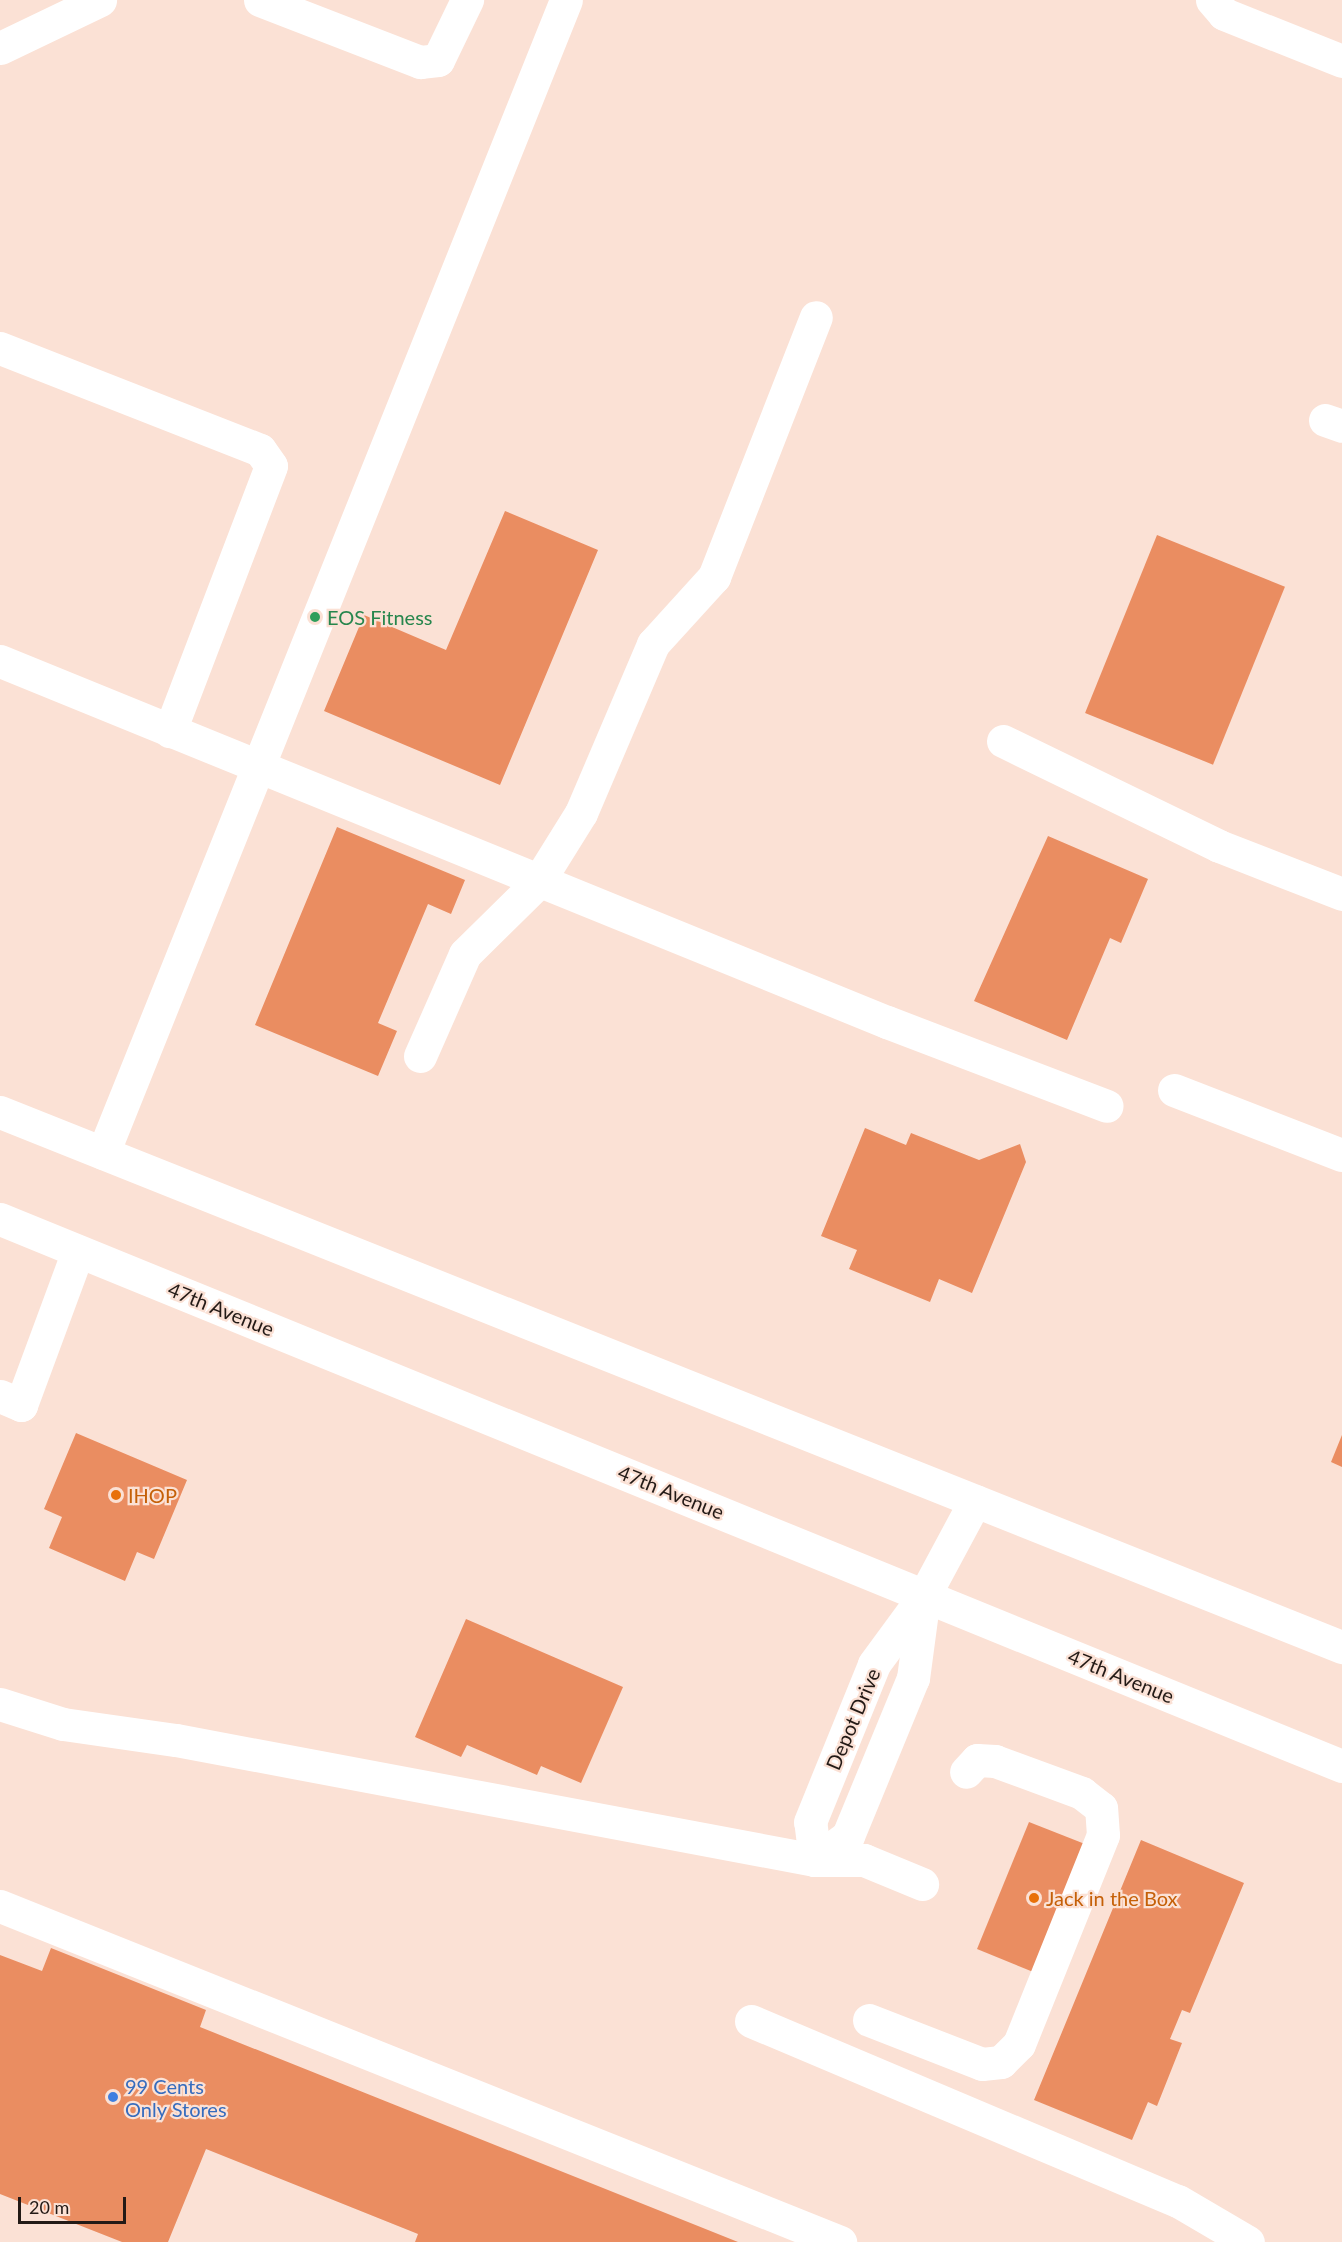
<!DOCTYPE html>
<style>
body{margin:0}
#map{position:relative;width:1342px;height:2242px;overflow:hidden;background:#fbe1d5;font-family:Lato,sans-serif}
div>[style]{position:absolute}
.building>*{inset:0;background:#ea8d61;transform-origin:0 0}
.minor>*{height:33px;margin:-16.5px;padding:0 16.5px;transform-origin:16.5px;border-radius:16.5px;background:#fff}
.major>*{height:33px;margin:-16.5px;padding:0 16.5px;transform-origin:16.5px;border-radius:16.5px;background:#fff}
.dots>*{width:16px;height:16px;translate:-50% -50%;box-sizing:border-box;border:3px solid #fbe1d5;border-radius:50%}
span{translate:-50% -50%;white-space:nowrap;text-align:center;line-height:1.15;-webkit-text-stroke:4.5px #fbe1d5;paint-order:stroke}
.leisure-label{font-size:20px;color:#27864d}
.left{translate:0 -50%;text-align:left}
.street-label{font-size:20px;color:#231a16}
.food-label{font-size:20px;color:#c56008}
.shop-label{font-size:20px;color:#366cbe}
.scale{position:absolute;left:18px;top:2197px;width:108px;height:27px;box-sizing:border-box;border:3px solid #231a16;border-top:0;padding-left:8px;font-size:18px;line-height:21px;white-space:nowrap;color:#231a16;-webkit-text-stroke:4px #fbe1d5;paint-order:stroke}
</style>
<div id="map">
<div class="building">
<div style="clip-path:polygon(505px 511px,598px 550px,500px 785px,324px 711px,364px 615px,446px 650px)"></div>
<div style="left:1157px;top:535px;width:138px;height:192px;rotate:22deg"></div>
<div style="clip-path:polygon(337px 827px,465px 880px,451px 914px,428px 904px,378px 1023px,397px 1031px,378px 1076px,255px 1025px)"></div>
<div style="clip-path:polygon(1048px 836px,1148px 879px,1121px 943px,1110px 938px,1067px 1040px,974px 1001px)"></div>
<div style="clip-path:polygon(865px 1128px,906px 1145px,911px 1133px,979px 1160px,1020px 1144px,1026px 1162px,972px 1293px,939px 1279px,930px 1302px,849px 1269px,857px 1250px,821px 1236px)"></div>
<div style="clip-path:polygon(76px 1433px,187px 1480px,154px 1559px,137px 1552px,125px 1581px,49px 1548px,62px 1517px,44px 1509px)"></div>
<div style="clip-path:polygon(1342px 1435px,1342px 1467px,1331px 1462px)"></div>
<div style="clip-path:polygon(466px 1619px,623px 1687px,581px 1783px,541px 1766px,537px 1775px,467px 1745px,461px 1757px,415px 1737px)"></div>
<div style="clip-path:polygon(1029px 1822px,1090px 1846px,1048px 1978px,977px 1949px)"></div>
<div style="clip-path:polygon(1141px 1840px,1244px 1883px,1190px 2013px,1182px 2010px,1170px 2039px,1182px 2043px,1157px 2106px,1148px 2102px,1132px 2140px,1034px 2100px)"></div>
<div style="clip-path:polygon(51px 1948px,206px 2010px,200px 2027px,738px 2242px,415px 2242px,418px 2234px,206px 2149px,168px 2242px,122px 2242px,0 2194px,0 1955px,42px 1971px)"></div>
</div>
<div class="minor">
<div style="left:260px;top:0;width:172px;rotate:21.2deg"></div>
<div style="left:420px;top:62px;width:18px;rotate:-6deg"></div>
<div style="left:438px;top:60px;width:67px;rotate:-64.2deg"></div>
<div style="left:1212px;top:0;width:18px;rotate:49deg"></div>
<div style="left:1224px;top:14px;width:127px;rotate:21.7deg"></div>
<div style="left:0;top:48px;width:111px;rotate:-25.6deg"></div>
<div style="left:0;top:348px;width:279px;rotate:21.4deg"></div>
<div style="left:260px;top:450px;width:19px;rotate:55deg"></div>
<div style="left:271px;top:466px;width:284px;rotate:110.9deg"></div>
<div style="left:1325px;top:420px;width:18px;rotate:19deg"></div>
<div style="left:0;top:661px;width:958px;rotate:22.15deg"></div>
<div style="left:887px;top:1022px;width:235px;rotate:20.9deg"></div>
<div style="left:1003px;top:741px;width:240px;rotate:25.9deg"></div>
<div style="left:1219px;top:846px;width:132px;rotate:21.3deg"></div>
<div style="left:420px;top:1056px;width:111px;rotate:-66.2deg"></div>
<div style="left:465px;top:954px;width:103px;rotate:-44.6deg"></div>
<div style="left:538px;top:882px;width:81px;rotate:-58.1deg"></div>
<div style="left:581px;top:813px;width:184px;rotate:-66.9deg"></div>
<div style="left:653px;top:644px;width:91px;rotate:-47.7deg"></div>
<div style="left:714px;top:577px;width:279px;rotate:-68.6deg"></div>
<div style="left:1174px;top:1090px;width:180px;rotate:21.2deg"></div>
<div style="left:103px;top:1153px;width:1242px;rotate:-68.12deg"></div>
<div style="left:0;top:1396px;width:23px;rotate:23deg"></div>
<div style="left:21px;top:1405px;width:164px;rotate:-69.7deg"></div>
<div style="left:924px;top:1596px;width:83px;rotate:97.6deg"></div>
<div style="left:913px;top:1678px;width:171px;rotate:112.4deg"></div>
<div style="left:848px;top:1836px;width:41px;rotate:144deg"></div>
<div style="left:815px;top:1860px;width:38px;rotate:-97deg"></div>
<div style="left:810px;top:1822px;width:170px;rotate:-67.9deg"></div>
<div style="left:874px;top:1664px;width:84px;rotate:-53.7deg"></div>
<div style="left:0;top:1704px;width:66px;rotate:17.6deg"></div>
<div style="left:63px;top:1724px;width:114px;rotate:8.1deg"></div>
<div style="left:176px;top:1740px;width:650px;rotate:10.64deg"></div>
<div style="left:815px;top:1860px;width:49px"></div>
<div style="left:864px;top:1860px;width:63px;rotate:22.5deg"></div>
<div style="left:0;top:1906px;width:905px;rotate:21.8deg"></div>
<div style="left:869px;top:2020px;width:121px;rotate:21.3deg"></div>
<div style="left:982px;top:2064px;width:19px;rotate:-6deg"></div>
<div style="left:1001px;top:2062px;width:25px;rotate:-45deg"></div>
<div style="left:1019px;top:2044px;width:225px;rotate:-68.1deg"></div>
<div style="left:1103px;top:1835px;width:27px;rotate:-94deg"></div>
<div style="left:1101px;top:1808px;width:24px;rotate:-142deg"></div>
<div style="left:1082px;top:1793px;width:93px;rotate:-159.8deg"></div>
<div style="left:995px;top:1761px;width:18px;rotate:-177deg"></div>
<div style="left:977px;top:1760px;width:16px;rotate:133deg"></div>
<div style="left:751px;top:2021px;width:463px;rotate:22.9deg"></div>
<div style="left:1178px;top:2201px;width:81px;rotate:30.4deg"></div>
</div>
<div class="major">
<div style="left:0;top:1112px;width:1445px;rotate:21.74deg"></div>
<div style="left:0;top:1219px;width:1449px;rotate:22.18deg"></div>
<div style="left:924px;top:1596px;width:108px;rotate:-61.8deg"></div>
</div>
<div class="dots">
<div style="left:315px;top:617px;background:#2e9e5b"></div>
<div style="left:116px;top:1495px;background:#e8710a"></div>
<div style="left:1034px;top:1898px;background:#e8710a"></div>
<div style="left:113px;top:2097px;background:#3f7fe0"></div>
</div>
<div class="leisure-label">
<span class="left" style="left:327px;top:617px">EOS Fitness</span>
</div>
<div class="street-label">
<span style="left:221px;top:1309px;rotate:22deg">47th Avenue</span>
<span style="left:671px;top:1492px;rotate:22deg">47th Avenue</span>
<span style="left:1121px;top:1676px;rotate:22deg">47th Avenue</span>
<span style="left:853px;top:1719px;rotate:-67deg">Depot Drive</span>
</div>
<div class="food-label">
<span class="left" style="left:128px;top:1495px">IHOP</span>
<span class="left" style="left:1046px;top:1898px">Jack in the Box</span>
</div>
<div class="shop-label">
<span class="left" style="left:125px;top:2098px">99 Cents<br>Only Stores</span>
</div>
<div class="scale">20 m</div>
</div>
